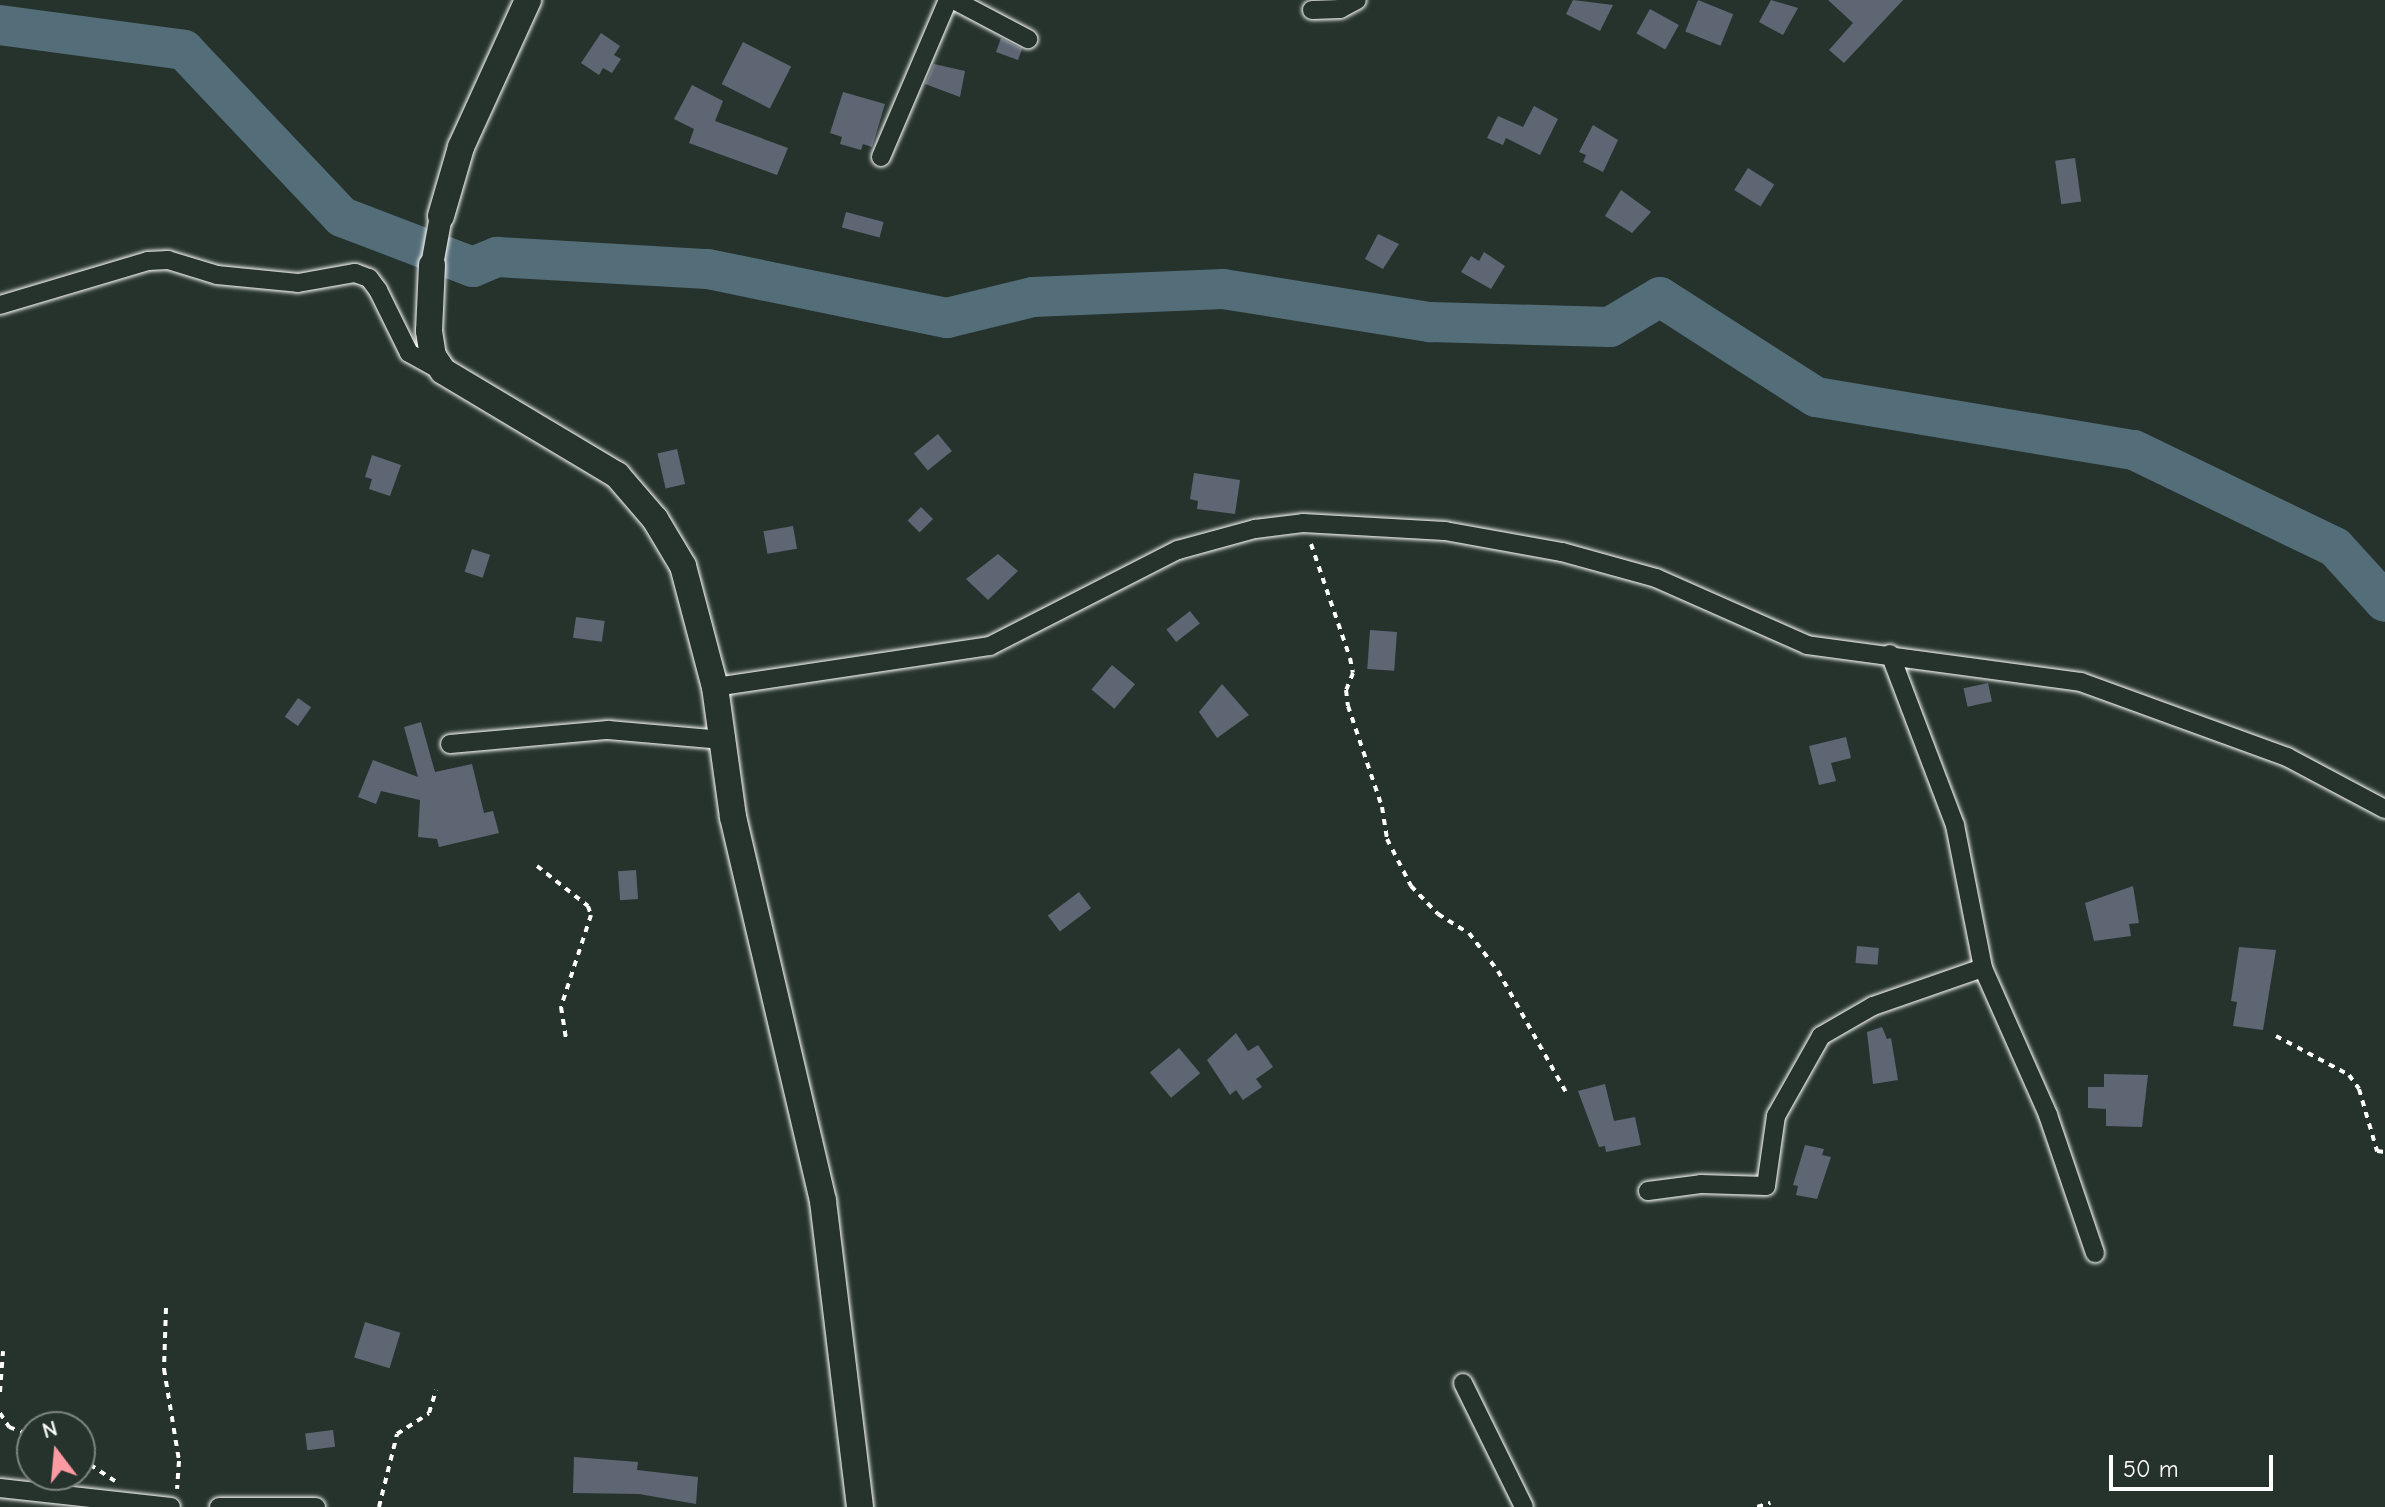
<!DOCTYPE html>
<style>
body{margin:0}
#map{position:relative;width:2385px;height:1507px;overflow:hidden;background:#26332d;font-family:"Comic Neue",sans-serif}
div>[style]{position:absolute}
.river>*{height:40px;margin:-20px;padding:0 20px;transform-origin:20px;border-radius:20px;background:#546e79}
.building>*{inset:0;background:#5e6674;transform-origin:0 0}
.path>*{height:4px;margin-top:-2px;transform-origin:0;background:repeating-linear-gradient(90deg,#fff 0 6px,transparent 0 12px)}
.roads{filter:drop-shadow(0 0 2px #fff) drop-shadow(0 0 2px #fff)}
.minor>*{height:18px;margin:-9px;padding:0 9px;transform-origin:9px;border-radius:9px;background:#26332d}
.tertiary>*{height:22px;margin:-11px;padding:0 11px;transform-origin:11px;border-radius:11px;background:#26332d}
.secondary>*{height:26px;margin:-13px;padding:0 13px;transform-origin:13px;border-radius:13px;background:#26332d}
span{translate:-50% -50%;white-space:nowrap;text-align:center;line-height:1.15;-webkit-text-stroke:7px #26332d;paint-order:stroke}
.north{position:absolute;left:16px;top:1411px;width:80px;height:80px;box-sizing:border-box;background:#26332d;border:2px solid #7d8581;border-radius:50%;rotate:344deg;font-size:22px;font-weight:700;line-height:32px;text-align:center;color:#fff}
.north::after{content:'';display:block;margin:auto;width:28px;height:36px;background:#ff9aa2;clip-path:polygon(50% 0,100% 100%,50% 72%,0 100%)}
.scale{position:absolute;left:2109px;top:1455px;width:164px;height:36px;box-sizing:border-box;border:4px solid #fff;border-top:0;padding-left:10px;font-size:24px;line-height:28px;white-space:nowrap;color:#fff;-webkit-text-stroke:6px #26332d;paint-order:stroke}
</style>
<div id="map">
<div class="river">
<div style="left:0;top:25px;width:186px;rotate:7.7deg"></div>
<div style="left:184px;top:50px;width:230px;rotate:46.6deg"></div>
<div style="left:342px;top:217px;width:140px;rotate:20.9deg"></div>
<div style="left:473px;top:267px;width:26px;rotate:-23deg"></div>
<div style="left:497px;top:257px;width:211px;rotate:3.3deg"></div>
<div style="left:708px;top:269px;width:244px;rotate:11.6deg"></div>
<div style="left:947px;top:318px;width:89px;rotate:-13.7deg"></div>
<div style="left:1033px;top:297px;width:190px;rotate:-2.4deg"></div>
<div style="left:1223px;top:289px;width:210px;rotate:9.1deg"></div>
<div style="left:1430px;top:322px;width:180px;rotate:1.6deg"></div>
<div style="left:1610px;top:327px;width:58px;rotate:-31deg"></div>
<div style="left:1660px;top:297px;width:185px;rotate:32.7deg"></div>
<div style="left:1816px;top:397px;width:322px;rotate:9.5deg"></div>
<div style="left:2134px;top:450px;width:223px;rotate:25.8deg"></div>
<div style="left:2335px;top:547px;width:74px;rotate:47.7deg"></div>
</div>
<div class="building">
<div style="clip-path:polygon(1573px 0,1613px 5px,1600px 31px,1566px 14px)"></div>
<div style="left:1698px;top:0;width:38px;height:34px;rotate:22deg"></div>
<div style="clip-path:polygon(1771px 0,1798px 8px,1783px 35px,1759px 22px)"></div>
<div style="clip-path:polygon(1828px 0,1903px 0,1844px 63px,1829px 50px,1853px 23px)"></div>
<div style="left:1650px;top:9px;width:33px;height:28px;rotate:29deg"></div>
<div style="clip-path:polygon(601px 33px,620px 46px,614px 55px,621px 59px,612px 73px,603px 68px,599px 75px,581px 63px)"></div>
<div style="clip-path:polygon(1001px 38px,1022px 49px,1018px 60px,996px 52px)"></div>
<div style="left:743px;top:42px;width:54px;height:47px;rotate:27deg"></div>
<div style="clip-path:polygon(934px 64px,965px 71px,960px 97px,925px 84px)"></div>
<div style="clip-path:polygon(692px 85px,723px 101px,715px 121px,788px 148px,777px 175px,689px 143px,694px 129px,674px 119px)"></div>
<div style="clip-path:polygon(843px 92px,885px 104px,872px 147px,863px 144px,861px 150px,840px 144px,842px 137px,830px 133px)"></div>
<div style="clip-path:polygon(1534px 106px,1558px 119px,1540px 155px,1506px 138px,1503px 145px,1487px 138px,1498px 116px,1523px 127px)"></div>
<div style="clip-path:polygon(1593px 125px,1618px 140px,1603px 172px,1583px 162px,1586px 155px,1579px 152px)"></div>
<div style="left:2075px;top:158px;width:44px;height:20px;rotate:82deg"></div>
<div style="left:1748px;top:168px;width:31px;height:26px;rotate:32deg"></div>
<div style="clip-path:polygon(1621px 190px,1651px 212px,1632px 233px,1605px 216px)"></div>
<div style="left:846px;top:212px;width:39px;height:16px;rotate:15deg"></div>
<div style="clip-path:polygon(1378px 234px,1399px 244px,1383px 269px,1365px 259px)"></div>
<div style="clip-path:polygon(1484px 252px,1505px 266px,1491px 289px,1461px 272px,1471px 256px,1479px 261px)"></div>
<div style="left:938px;top:434px;width:22px;height:31px;rotate:51deg"></div>
<div style="left:677px;top:449px;width:36px;height:20px;rotate:77deg"></div>
<div style="clip-path:polygon(372px 455px,401px 465px,390px 496px,369px 489px,372px 479px,365px 477px)"></div>
<div style="clip-path:polygon(1194px 473px,1240px 480px,1235px 514px,1197px 509px,1198px 501px,1190px 499px)"></div>
<div style="left:921px;top:507px;width:17px;height:19px;rotate:45deg"></div>
<div style="left:793px;top:526px;width:23px;height:30px;rotate:80deg"></div>
<div style="left:472px;top:549px;width:19px;height:24px;rotate:18deg"></div>
<div style="clip-path:polygon(998px 554px,1018px 571px,988px 600px,966px 579px)"></div>
<div style="left:1190px;top:611px;width:16px;height:30px;rotate:52deg"></div>
<div style="left:576px;top:617px;width:29px;height:21px;rotate:8deg"></div>
<div style="left:1370px;top:630px;width:27px;height:39px;rotate:4deg"></div>
<div style="left:1112px;top:665px;width:30px;height:32px;rotate:40deg"></div>
<div style="left:1988px;top:683px;width:19px;height:25px;rotate:78deg"></div>
<div style="clip-path:polygon(1222px 684px,1249px 715px,1217px 738px,1199px 712px)"></div>
<div style="left:298px;top:698px;width:16px;height:23px;rotate:35deg"></div>
<div style="clip-path:polygon(421px 722px,435px 772px,472px 764px,484px 813px,493px 811px,499px 833px,439px 847px,437px 839px,418px 837px,420px 800px,381px 791px,376px 804px,358px 797px,373px 760px,418px 777px,404px 727px)"></div>
<div style="clip-path:polygon(1846px 737px,1851px 758px,1831px 763px,1836px 781px,1819px 785px,1809px 746px)"></div>
<div style="left:636px;top:870px;width:29px;height:18px;rotate:86deg"></div>
<div style="clip-path:polygon(2133px 886px,2139px 923px,2129px 924px,2131px 936px,2094px 941px,2085px 903px)"></div>
<div style="left:1079px;top:892px;width:20px;height:39px;rotate:53deg"></div>
<div style="left:1857px;top:946px;width:22px;height:17px;rotate:5deg"></div>
<div style="clip-path:polygon(2239px 947px,2276px 950px,2263px 1030px,2233px 1026px,2237px 1002px,2231px 1001px)"></div>
<div style="clip-path:polygon(1882px 1027px,1887px 1039px,1891px 1038px,1898px 1080px,1873px 1084px,1867px 1032px)"></div>
<div style="clip-path:polygon(1236px 1033px,1248px 1051px,1258px 1045px,1273px 1067px,1256px 1079px,1262px 1087px,1243px 1100px,1236px 1090px,1230px 1095px,1207px 1060px)"></div>
<div style="left:1179px;top:1048px;width:33px;height:38px;rotate:50deg"></div>
<div style="clip-path:polygon(2104px 1074px,2148px 1075px,2142px 1127px,2106px 1126px,2106px 1109px,2088px 1108px,2088px 1087px,2104px 1087px)"></div>
<div style="clip-path:polygon(1605px 1084px,1614px 1121px,1635px 1117px,1641px 1145px,1606px 1152px,1605px 1146px,1599px 1147px,1578px 1091px)"></div>
<div style="clip-path:polygon(1805px 1145px,1824px 1149px,1822px 1155px,1831px 1157px,1817px 1199px,1796px 1195px,1798px 1186px,1793px 1185px)"></div>
<div style="left:365px;top:1322px;width:37px;height:37px;rotate:17deg"></div>
<div style="left:333px;top:1430px;width:17px;height:28px;rotate:83deg"></div>
<div style="clip-path:polygon(574px 1457px,638px 1462px,637px 1470px,698px 1477px,696px 1504px,639px 1494px,573px 1493px)"></div>
</div>
<div class="path">
<div style="left:1311px;top:544px;width:120px;rotate:71.1deg"></div>
<div style="left:1350px;top:658px;width:15px;rotate:79deg"></div>
<div style="left:1353px;top:673px;width:18px;rotate:112deg"></div>
<div style="left:1346px;top:690px;width:16px;rotate:83deg"></div>
<div style="left:1348px;top:706px;width:107px;rotate:71.4deg"></div>
<div style="left:1382px;top:807px;width:32px;rotate:81deg"></div>
<div style="left:1387px;top:839px;width:53px;rotate:62.9deg"></div>
<div style="left:1411px;top:886px;width:39px;rotate:46deg"></div>
<div style="left:1438px;top:914px;width:36px;rotate:32deg"></div>
<div style="left:1469px;top:933px;width:48px;rotate:52.7deg"></div>
<div style="left:1498px;top:971px;width:139px;rotate:60.7deg"></div>
<div style="left:537px;top:866px;width:65px;rotate:38.1deg"></div>
<div style="left:588px;top:906px;width:9px;rotate:72deg"></div>
<div style="left:591px;top:915px;width:97px;rotate:108.1deg"></div>
<div style="left:561px;top:1007px;width:31px;rotate:81deg"></div>
<div style="left:2276px;top:1036px;width:83px;rotate:28.1deg"></div>
<div style="left:2349px;top:1075px;width:17px;rotate:54deg"></div>
<div style="left:2359px;top:1089px;width:65px;rotate:73.8deg"></div>
<div style="left:2377px;top:1151px;width:8px;rotate:7deg"></div>
<div style="left:166px;top:1308px;width:61px;rotate:91.9deg"></div>
<div style="left:164px;top:1369px;width:93px;rotate:80.7deg"></div>
<div style="left:179px;top:1461px;width:28px;rotate:94deg"></div>
<div style="left:0;top:1392px;width:41px;rotate:-85.8deg"></div>
<div style="left:0;top:1413px;width:17px;rotate:57deg"></div>
<div style="left:9px;top:1427px;width:25px;rotate:21deg"></div>
<div style="left:80px;top:1458px;width:42px;rotate:33.3deg"></div>
<div style="left:379px;top:1507px;width:75px;rotate:-76.1deg"></div>
<div style="left:397px;top:1434px;width:38px;rotate:-33deg"></div>
<div style="left:429px;top:1413px;width:24px;rotate:-73deg"></div>
<div style="left:1757px;top:1507px;width:14px;rotate:-17deg"></div>
</div>
<div class="roads">
<div class="minor">
<div style="left:954px;top:0;width:84px;rotate:27.8deg"></div>
<div style="left:1312px;top:10px;width:28px;rotate:-2deg"></div>
<div style="left:1340px;top:9px;width:19px;rotate:-28deg"></div>
<div style="left:881px;top:157px;width:171px;rotate:-66.9deg"></div>
<div style="left:0;top:305px;width:154px;rotate:-16.6deg"></div>
<div style="left:148px;top:261px;width:20px;rotate:-3deg"></div>
<div style="left:168px;top:260px;width:51px;rotate:17deg"></div>
<div style="left:217px;top:275px;width:81px;rotate:5.6deg"></div>
<div style="left:298px;top:283px;width:58px;rotate:-10deg"></div>
<div style="left:355px;top:273px;width:15px;rotate:20deg"></div>
<div style="left:369px;top:278px;width:15px;rotate:53deg"></div>
<div style="left:378px;top:290px;width:70px;rotate:63.8deg"></div>
<div style="left:409px;top:353px;width:35px;rotate:29deg"></div>
<div style="left:1890px;top:654px;width:183px;rotate:69.2deg"></div>
<div style="left:1955px;top:825px;width:146px;rotate:78.9deg"></div>
<div style="left:1983px;top:968px;width:161px;rotate:66.1deg"></div>
<div style="left:2048px;top:1115px;width:146px;rotate:71.2deg"></div>
<div style="left:715px;top:687px;width:278px;rotate:-8.5deg"></div>
<div style="left:990px;top:646px;width:211px;rotate:-27.1deg"></div>
<div style="left:1178px;top:550px;width:80px;rotate:-15.3deg"></div>
<div style="left:1255px;top:529px;width:48px;rotate:-7.1deg"></div>
<div style="left:1303px;top:523px;width:142px;rotate:3.2deg"></div>
<div style="left:1445px;top:531px;width:119px;rotate:10.2deg"></div>
<div style="left:1562px;top:552px;width:98px;rotate:15.5deg"></div>
<div style="left:1656px;top:578px;width:165px;rotate:23.9deg"></div>
<div style="left:1807px;top:645px;width:276px;rotate:7.7deg"></div>
<div style="left:2081px;top:682px;width:219px;rotate:20deg"></div>
<div style="left:2287px;top:757px;width:111px;rotate:28deg"></div>
<div style="left:450px;top:744px;width:159px;rotate:-5.1deg"></div>
<div style="left:608px;top:730px;width:115px;rotate:5deg"></div>
<div style="left:1648px;top:1191px;width:53px;rotate:-7.5deg"></div>
<div style="left:1701px;top:1184px;width:65px;rotate:1.8deg"></div>
<div style="left:1766px;top:1186px;width:71px;rotate:-81.9deg"></div>
<div style="left:1776px;top:1116px;width:92px;rotate:-60.6deg"></div>
<div style="left:1821px;top:1036px;width:60px;rotate:-30deg"></div>
<div style="left:1873px;top:1006px;width:116px;rotate:-19.1deg"></div>
<div style="left:1463px;top:1383px;width:138px;rotate:63.8deg"></div>
<div style="left:0;top:1488px;width:172px;rotate:6.3deg"></div>
<div style="left:219px;top:1507px;width:97px"></div>
</div>
<div class="tertiary">
<div style="left:432px;top:265px;width:50px;rotate:-79.6deg"></div>
</div>
<div class="secondary">
<div style="left:441px;top:216px;width:72px;rotate:-73.8deg"></div>
<div style="left:461px;top:147px;width:162px;rotate:-65.5deg"></div>
<div style="left:432px;top:265px;width:66px;rotate:92.6deg"></div>
<div style="left:429px;top:331px;width:25px;rotate:81deg"></div>
<div style="left:433px;top:356px;width:18px;rotate:56deg"></div>
<div style="left:443px;top:371px;width:203px;rotate:30.9deg"></div>
<div style="left:617px;top:475px;width:58px;rotate:49.2deg"></div>
<div style="left:655px;top:519px;width:55px;rotate:59.2deg"></div>
<div style="left:683px;top:566px;width:125px;rotate:75.2deg"></div>
<div style="left:715px;top:687px;width:131px;rotate:82.1deg"></div>
<div style="left:733px;top:817px;width:394px;rotate:76.8deg"></div>
<div style="left:823px;top:1201px;width:308px;rotate:83.1deg"></div>
</div>
</div>
<div class="north">N</div>
<div class="scale">50 m</div>
</div>
